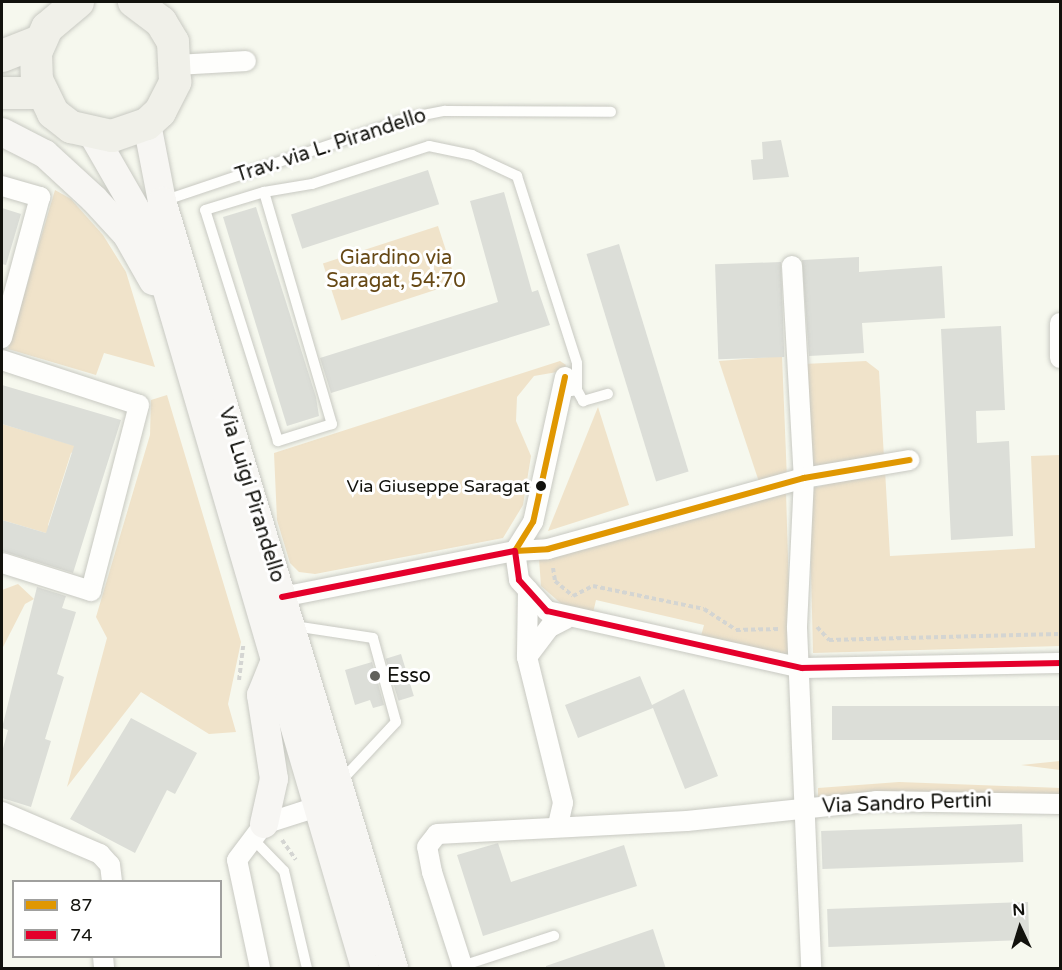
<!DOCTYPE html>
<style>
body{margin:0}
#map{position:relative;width:1062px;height:970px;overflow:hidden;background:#f6f8ee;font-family:"Varela Round",sans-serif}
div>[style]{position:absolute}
.green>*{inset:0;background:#f0e3ca;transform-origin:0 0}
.building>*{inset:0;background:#dcded8;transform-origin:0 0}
.path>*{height:4px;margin-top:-2px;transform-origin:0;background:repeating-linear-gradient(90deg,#d4d5d2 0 4.5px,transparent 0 7.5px)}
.roads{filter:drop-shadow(0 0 2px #c8c9c2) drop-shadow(0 0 2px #c8c9c2)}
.service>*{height:10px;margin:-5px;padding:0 5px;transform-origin:5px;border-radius:5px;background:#fefefc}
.minor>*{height:20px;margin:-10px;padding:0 10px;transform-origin:10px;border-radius:10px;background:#fefefc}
.secondary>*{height:28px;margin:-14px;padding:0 14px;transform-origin:14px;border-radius:14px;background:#f7f6f3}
.primary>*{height:32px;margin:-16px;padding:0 16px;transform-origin:16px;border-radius:16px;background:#f0f0e9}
.bus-1>*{height:6px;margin:-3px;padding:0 3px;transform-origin:3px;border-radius:3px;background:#e09701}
.bus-2>*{height:6px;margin:-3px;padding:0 3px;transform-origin:3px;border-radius:3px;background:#e4002b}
.dots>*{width:16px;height:16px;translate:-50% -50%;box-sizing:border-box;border:3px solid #fff;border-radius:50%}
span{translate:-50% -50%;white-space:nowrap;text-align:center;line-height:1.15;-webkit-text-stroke:6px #fff;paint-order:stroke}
.bus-label{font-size:18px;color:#12120d}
.right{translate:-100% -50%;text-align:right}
.street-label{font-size:20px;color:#12120d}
.park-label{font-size:20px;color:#664815}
.poi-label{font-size:20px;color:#12120d}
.left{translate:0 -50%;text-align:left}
.frame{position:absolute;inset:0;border:3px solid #12120d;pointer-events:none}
.legend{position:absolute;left:12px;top:880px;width:210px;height:78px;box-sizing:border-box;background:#fff;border:2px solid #a0a09e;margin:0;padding:8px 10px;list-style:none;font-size:18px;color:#12120d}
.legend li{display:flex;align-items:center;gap:12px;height:30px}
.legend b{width:30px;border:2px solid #a0a09e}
.north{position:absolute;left:990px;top:898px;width:60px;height:60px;-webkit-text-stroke:4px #fff;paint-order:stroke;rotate:356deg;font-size:16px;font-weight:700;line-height:24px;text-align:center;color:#12120d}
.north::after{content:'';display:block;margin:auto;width:21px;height:27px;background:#12120d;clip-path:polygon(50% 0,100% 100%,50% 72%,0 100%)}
</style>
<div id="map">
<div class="green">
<div style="clip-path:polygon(55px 190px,71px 199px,103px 235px,126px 272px,155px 367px,104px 353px,96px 375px,8px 349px)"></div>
<div style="left:438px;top:226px;width:60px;height:121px;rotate:72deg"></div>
<div style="clip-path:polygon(782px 356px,787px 480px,759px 482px,719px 361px)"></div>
<div style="clip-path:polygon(560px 361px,566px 365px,563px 371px,534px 376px,517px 397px,516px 421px,531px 456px,523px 505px,503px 538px,315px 574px,299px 572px,290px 563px,277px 520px,274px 453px)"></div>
<div style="clip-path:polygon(866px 361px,879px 371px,884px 458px,808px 476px,804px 364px)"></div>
<div style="clip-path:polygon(167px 395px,241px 642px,228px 704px,236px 732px,209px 734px,141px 692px,67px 787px,107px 638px,96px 617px,150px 435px,151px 400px)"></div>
<div style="clip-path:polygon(598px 407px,629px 505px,548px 531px)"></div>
<div style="clip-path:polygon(2px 424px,83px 448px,71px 453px,48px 525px,56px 536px,2px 520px)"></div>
<div style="clip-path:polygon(1060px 455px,1060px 646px,813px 653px,809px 489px,885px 470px,890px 556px,1035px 548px,1031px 456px)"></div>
<div style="clip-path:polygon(786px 492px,791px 656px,701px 636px,704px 625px,596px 600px,593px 613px,564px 606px,541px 586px,539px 559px)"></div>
<div style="clip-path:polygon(18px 584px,34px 599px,25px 604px,2px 649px,2px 590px)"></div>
<div style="clip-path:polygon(1060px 761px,1060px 770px,1021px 765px)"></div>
<div style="clip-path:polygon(899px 782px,1060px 788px,1060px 796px,818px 798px,818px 788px)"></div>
</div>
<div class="building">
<div style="clip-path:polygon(781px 140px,789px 177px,753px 180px,751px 160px,763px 159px,762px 142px)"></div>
<div style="left:428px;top:170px;width:36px;height:144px;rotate:72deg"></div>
<div style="clip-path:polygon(504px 192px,532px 292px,538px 290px,550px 325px,331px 393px,320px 358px,498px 302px,470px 201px)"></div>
<div style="clip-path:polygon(256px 207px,316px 397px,319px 416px,287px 426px,223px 217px)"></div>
<div style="clip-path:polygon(2px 208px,21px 214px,6px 265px,2px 264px)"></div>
<div style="left:619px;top:244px;width:238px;height:34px;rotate:73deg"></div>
<div style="clip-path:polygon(859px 257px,859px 272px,942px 266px,945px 318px,862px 323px,864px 353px,809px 356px,802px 260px)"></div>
<div style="left:781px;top:262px;width:95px;height:66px;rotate:88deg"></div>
<div style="clip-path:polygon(1001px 326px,1005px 410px,976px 411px,977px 443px,1009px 441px,1013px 536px,951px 540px,941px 329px)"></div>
<div style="clip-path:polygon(2px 385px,121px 420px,73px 573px,2px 551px,2px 520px,46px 533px,74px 446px,2px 424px)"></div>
<div style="clip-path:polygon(37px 587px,66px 596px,62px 608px,76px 612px,57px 674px,64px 677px,45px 739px,51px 741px,31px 807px,2px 798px,2px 752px,8px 730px,2px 728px)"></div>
<div style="left:401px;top:654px;width:44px;height:16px;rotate:73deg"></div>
<div style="clip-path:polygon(372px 662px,384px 705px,373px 708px,370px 700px,355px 705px,345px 670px)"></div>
<div style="clip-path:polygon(640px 676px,652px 705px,684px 689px,718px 776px,685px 789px,653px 708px,578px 738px,565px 705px)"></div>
<div style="left:1060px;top:706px;width:34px;height:228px;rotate:90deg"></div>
<div style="clip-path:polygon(131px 718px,197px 753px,175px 794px,167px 790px,135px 853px,70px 819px)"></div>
<div style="left:1022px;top:824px;width:38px;height:201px;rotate:88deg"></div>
<div style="clip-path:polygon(498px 843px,511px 882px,624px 845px,637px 886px,483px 936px,457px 855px)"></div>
<div style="left:1028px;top:902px;width:38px;height:201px;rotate:88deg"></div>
<div style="clip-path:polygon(653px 929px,666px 969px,546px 969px,546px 966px)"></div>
</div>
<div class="path">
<div style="left:553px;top:568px;width:13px;rotate:81deg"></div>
<div style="left:555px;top:581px;width:23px;rotate:40deg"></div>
<div style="left:573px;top:596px;width:22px;rotate:-27deg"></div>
<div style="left:593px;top:586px;width:113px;rotate:11.7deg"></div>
<div style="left:704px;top:609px;width:38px;rotate:33deg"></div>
<div style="left:736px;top:630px;width:43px;rotate:-1.3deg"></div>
<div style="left:817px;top:627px;width:18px;rotate:47deg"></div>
<div style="left:829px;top:640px;width:231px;rotate:-1.5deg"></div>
<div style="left:239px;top:680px;width:35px;rotate:-83deg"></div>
<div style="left:282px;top:840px;width:24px;rotate:55deg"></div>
</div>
<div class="roads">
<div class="service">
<div style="left:264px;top:192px;width:242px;rotate:73.7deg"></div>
<div style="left:332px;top:424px;width:57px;rotate:162.5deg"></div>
<div style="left:278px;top:441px;width:242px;rotate:-107.5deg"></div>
<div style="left:205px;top:210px;width:62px;rotate:-17deg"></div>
<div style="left:264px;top:192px;width:49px;rotate:-9.5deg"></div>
<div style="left:312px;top:184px;width:123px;rotate:-18deg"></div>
<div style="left:429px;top:146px;width:44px;rotate:11.8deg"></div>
<div style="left:472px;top:155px;width:50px;rotate:25deg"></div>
<div style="left:517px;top:176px;width:196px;rotate:72.2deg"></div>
<div style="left:577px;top:363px;width:27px;rotate:90deg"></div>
<div style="left:163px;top:201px;width:264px;rotate:-18.6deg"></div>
<div style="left:413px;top:117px;width:33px;rotate:-11deg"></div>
<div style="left:445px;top:111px;width:166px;rotate:0.3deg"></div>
<div style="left:571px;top:391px;width:6px;rotate:-9deg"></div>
<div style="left:577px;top:390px;width:13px;rotate:61deg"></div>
<div style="left:583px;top:401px;width:26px;rotate:-16deg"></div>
<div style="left:294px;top:626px;width:80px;rotate:8.6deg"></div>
<div style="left:373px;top:638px;width:87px;rotate:74.7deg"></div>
<div style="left:396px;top:722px;width:81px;rotate:133deg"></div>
<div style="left:252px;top:838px;width:46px;rotate:45.9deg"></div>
<div style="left:284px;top:871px;width:100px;rotate:76.7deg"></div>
<div style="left:462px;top:966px;width:97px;rotate:-18.1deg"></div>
</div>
<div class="minor">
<div style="left:177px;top:65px;width:69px;rotate:-3.3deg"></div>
<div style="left:2px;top:186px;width:40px;rotate:16deg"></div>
<div style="left:40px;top:197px;width:146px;rotate:105.1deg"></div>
<div style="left:792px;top:266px;width:212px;rotate:86.8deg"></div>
<div style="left:804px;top:478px;width:150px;rotate:92.7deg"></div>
<div style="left:797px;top:628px;width:340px;rotate:87.6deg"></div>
<div style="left:1060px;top:323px;width:35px;rotate:90deg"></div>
<div style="left:2px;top:360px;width:144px;rotate:18.2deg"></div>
<div style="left:139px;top:405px;width:192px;rotate:104.5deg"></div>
<div style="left:91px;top:591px;width:93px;rotate:-162.5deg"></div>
<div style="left:565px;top:377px;width:148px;rotate:102.4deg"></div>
<div style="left:533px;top:522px;width:34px;rotate:122deg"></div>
<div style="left:515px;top:551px;width:33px;rotate:-3deg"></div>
<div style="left:548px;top:549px;width:266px;rotate:-15.5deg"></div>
<div style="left:804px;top:478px;width:107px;rotate:-9.7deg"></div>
<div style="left:528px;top:590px;width:67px;rotate:90.9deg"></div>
<div style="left:527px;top:657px;width:150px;rotate:76.1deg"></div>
<div style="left:563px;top:803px;width:22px;rotate:103deg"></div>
<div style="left:282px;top:597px;width:237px;rotate:-11.2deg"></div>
<div style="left:515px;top:551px;width:29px;rotate:82deg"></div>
<div style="left:519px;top:580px;width:42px;rotate:47.9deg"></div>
<div style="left:547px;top:611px;width:261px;rotate:12.6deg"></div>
<div style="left:802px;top:668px;width:258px;rotate:-1.1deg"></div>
<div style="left:527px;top:657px;width:38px;rotate:-53deg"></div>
<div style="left:550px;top:627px;width:18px;rotate:-27deg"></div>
<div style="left:2px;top:812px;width:107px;rotate:23.2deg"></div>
<div style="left:100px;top:854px;width:15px;rotate:48deg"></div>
<div style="left:110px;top:865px;width:17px;rotate:83deg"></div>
<div style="left:103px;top:956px;width:12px;rotate:85deg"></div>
<div style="left:260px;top:968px;width:110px;rotate:-102deg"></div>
<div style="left:237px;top:860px;width:45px;rotate:-53.1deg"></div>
<div style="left:264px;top:824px;width:56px;rotate:-17.8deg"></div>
<div style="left:463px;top:968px;width:101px;rotate:-107.9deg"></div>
<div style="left:432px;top:872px;width:25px;rotate:-101deg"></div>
<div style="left:427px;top:847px;width:16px;rotate:-52deg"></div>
<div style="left:437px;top:834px;width:250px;rotate:-3deg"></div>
<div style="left:687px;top:821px;width:190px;rotate:-6deg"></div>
<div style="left:876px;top:801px;width:184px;rotate:0.9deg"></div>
</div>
<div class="secondary">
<div style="left:147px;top:124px;width:78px;rotate:79deg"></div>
<div style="left:162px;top:201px;width:801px;rotate:73.17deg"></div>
<div style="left:2px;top:132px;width:48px;rotate:27.1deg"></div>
<div style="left:45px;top:154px;width:67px;rotate:42.6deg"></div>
<div style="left:94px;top:199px;width:49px;rotate:47.5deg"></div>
<div style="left:127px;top:235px;width:53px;rotate:60.5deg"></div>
<div style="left:93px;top:135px;width:116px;rotate:60.1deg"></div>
<div style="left:151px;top:236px;width:763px;rotate:73.7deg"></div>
<div style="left:264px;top:824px;width:46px;rotate:-77.5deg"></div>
<div style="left:274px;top:779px;width:85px;rotate:-98.8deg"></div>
<div style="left:261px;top:695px;width:35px;rotate:-68deg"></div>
</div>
<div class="primary">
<div style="left:78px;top:2px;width:40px;rotate:140deg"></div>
<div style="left:47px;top:28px;width:27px;rotate:114deg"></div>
<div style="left:36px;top:53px;width:27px;rotate:88deg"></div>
<div style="left:37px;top:80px;width:37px;rotate:64deg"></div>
<div style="left:53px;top:113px;width:23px;rotate:38deg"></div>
<div style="left:71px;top:127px;width:42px;rotate:12.4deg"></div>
<div style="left:112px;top:136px;width:37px;rotate:-19deg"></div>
<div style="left:147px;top:124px;width:18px;rotate:-43deg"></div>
<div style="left:160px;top:112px;width:34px;rotate:-63deg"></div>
<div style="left:175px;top:82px;width:40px;rotate:-92.9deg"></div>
<div style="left:173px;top:42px;width:23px;rotate:-121deg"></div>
<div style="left:161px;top:22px;width:34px;rotate:-143deg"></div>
<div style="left:2px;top:56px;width:41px;rotate:-21.5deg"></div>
<div style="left:2px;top:93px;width:39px"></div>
</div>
</div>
<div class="bus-1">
<div style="left:565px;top:377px;width:148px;rotate:102.4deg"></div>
<div style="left:533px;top:522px;width:34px;rotate:122deg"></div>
<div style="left:515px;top:551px;width:33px;rotate:-3deg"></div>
<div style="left:548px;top:549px;width:266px;rotate:-15.5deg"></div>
<div style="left:804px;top:478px;width:107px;rotate:-9.7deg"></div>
</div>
<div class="bus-2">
<div style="left:282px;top:597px;width:237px;rotate:-11.2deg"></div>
<div style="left:515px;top:551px;width:29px;rotate:82deg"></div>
<div style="left:519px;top:580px;width:42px;rotate:47.9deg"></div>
<div style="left:547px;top:611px;width:261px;rotate:12.6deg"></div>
<div style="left:802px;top:668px;width:258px;rotate:-1.1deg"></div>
</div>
<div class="dots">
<div style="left:541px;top:486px;background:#12120d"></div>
<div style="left:375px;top:676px;background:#62625c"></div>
</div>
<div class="bus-label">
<span class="right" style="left:530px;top:486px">Via Giuseppe Saragat</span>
</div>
<div class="street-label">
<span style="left:331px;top:146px;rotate:-18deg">Trav. via L. Pirandello</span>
<span style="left:251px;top:495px;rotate:73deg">Via Luigi Pirandello</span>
<span style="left:907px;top:804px;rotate:-2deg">Via Sandro Pertini</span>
</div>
<div class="park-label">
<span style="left:396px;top:270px">Giardino via<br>Saragat, 54:70</span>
</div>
<div class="poi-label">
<span class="left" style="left:387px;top:676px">Esso</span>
</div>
<div class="frame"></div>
<ul class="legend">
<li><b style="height:8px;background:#e09701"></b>87</li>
<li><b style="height:8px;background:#e4002b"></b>74</li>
</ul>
<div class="north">N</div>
</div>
